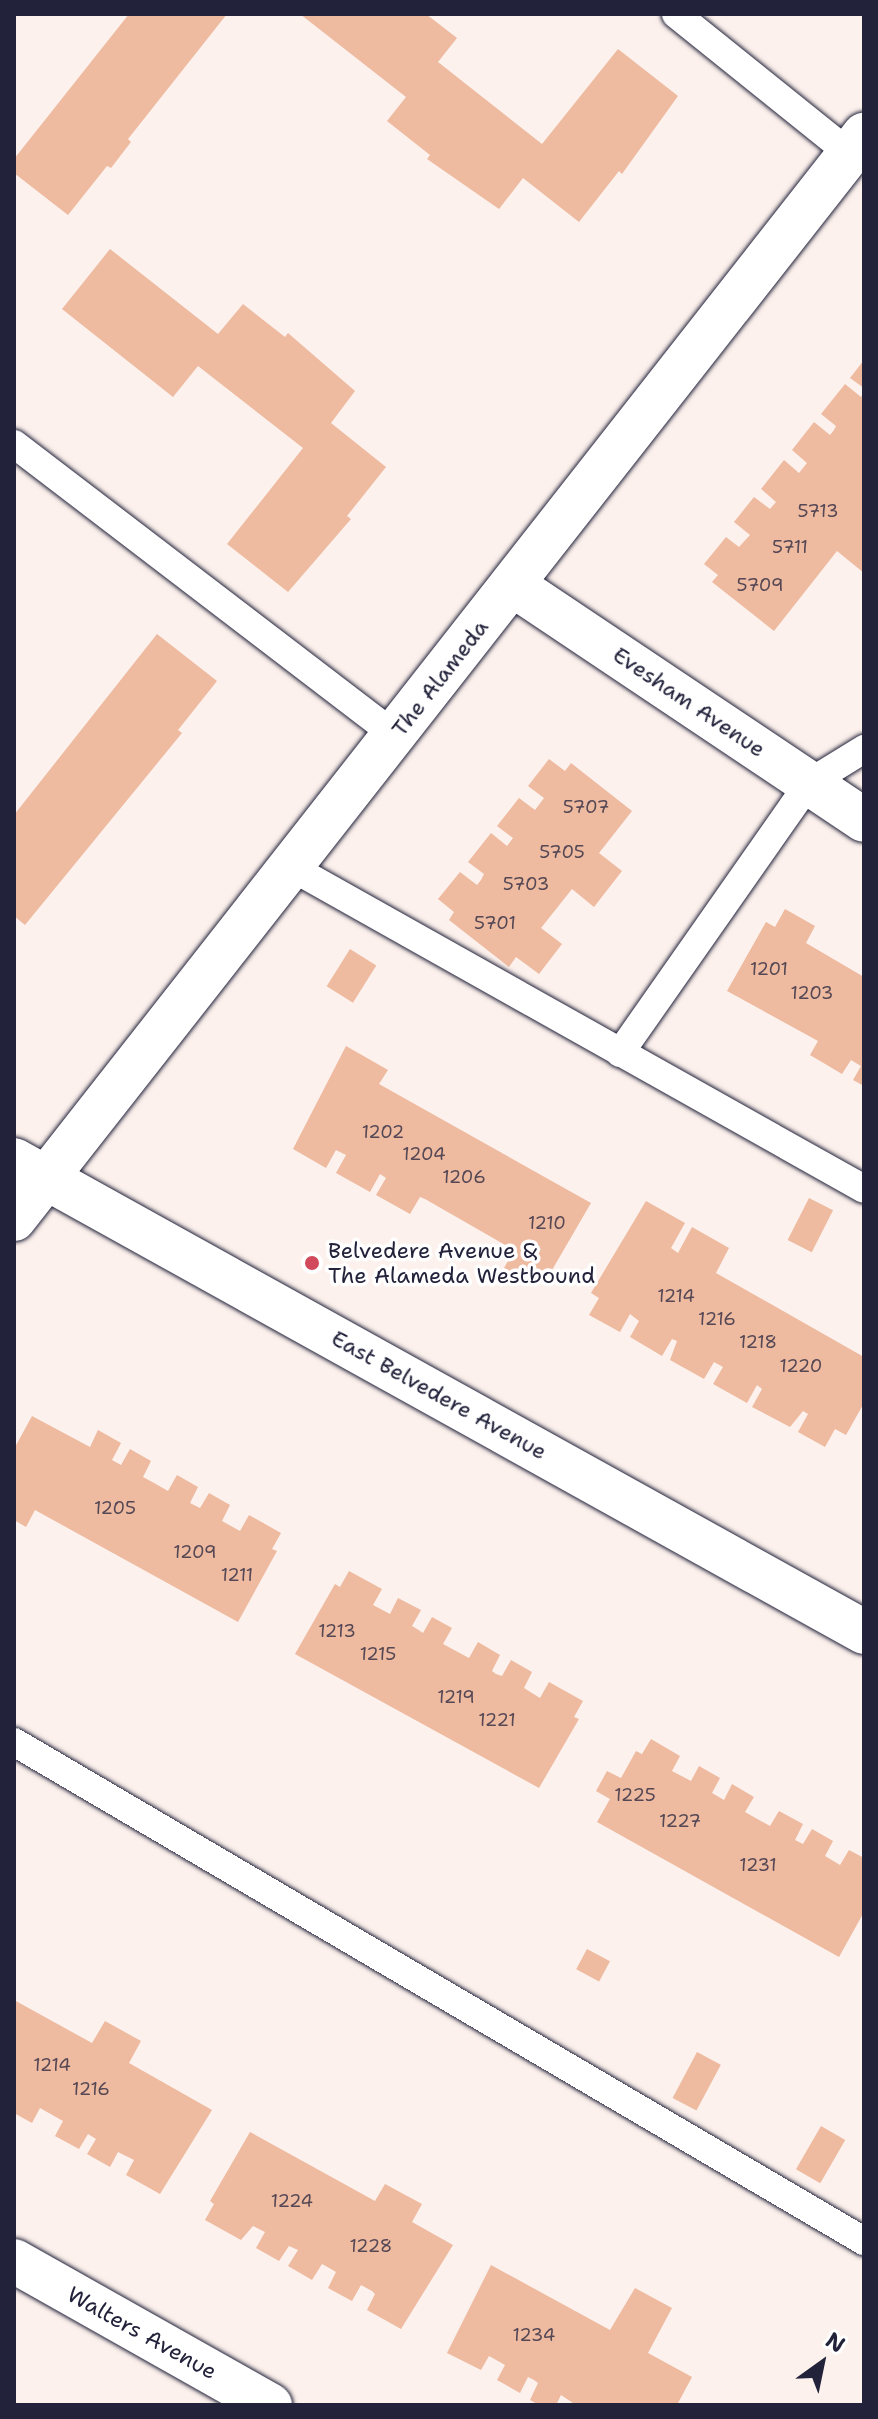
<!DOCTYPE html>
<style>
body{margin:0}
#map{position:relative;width:878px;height:2419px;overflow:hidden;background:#fcf1ec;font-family:"Shantell Sans",sans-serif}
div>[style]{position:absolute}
.building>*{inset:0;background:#eebaa0;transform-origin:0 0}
.roads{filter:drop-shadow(0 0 2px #22223b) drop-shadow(0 0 2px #22223b)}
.service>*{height:28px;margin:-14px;padding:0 14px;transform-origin:14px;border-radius:14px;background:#fff}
.minor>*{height:44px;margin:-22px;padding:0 22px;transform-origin:22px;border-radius:22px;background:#fff}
.secondary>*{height:44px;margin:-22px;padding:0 22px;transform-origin:22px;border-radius:22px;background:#fff}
.dots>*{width:22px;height:22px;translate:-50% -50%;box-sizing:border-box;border:4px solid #fff;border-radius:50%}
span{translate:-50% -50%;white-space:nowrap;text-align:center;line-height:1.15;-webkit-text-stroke:7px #fff;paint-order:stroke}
.number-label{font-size:18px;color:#554854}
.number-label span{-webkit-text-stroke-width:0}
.street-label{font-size:22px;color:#22223b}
.poi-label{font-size:22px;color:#22223b}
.left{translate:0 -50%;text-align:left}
.frame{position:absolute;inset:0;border:16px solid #22223b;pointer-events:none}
.north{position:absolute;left:782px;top:2323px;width:80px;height:80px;-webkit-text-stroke:6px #fff;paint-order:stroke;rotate:33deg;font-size:22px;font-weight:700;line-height:32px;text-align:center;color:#22223b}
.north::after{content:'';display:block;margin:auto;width:28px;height:36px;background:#22223b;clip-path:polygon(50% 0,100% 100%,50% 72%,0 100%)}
</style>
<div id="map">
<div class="building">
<div style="clip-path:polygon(129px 14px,227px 14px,128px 139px,131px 142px,111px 168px,107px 166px,68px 215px,14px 173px,14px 159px)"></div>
<div style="clip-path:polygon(300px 14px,426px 14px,457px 38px,438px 62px,542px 144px,618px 49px,678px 96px,622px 174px,619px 171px,579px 222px,523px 178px,499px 209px,427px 159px,430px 155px,387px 121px,406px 97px)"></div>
<div style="clip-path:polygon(110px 249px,218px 334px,243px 304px,285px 337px,288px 333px,355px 391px,331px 423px,386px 467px,347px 516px,351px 519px,288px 592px,227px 544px,303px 448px,198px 366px,173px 397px,62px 309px)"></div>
<div style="clip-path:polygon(864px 360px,864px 388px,850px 378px)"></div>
<div style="clip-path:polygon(845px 384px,861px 397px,864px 391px,864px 573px,837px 551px,774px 631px,712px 582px,718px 575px,704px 564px,726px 537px,739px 547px,750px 535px,734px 522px,754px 497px,770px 509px,776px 502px,761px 489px,784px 460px,799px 473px,807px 463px,792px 450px,814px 422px,830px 435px,834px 430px,836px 426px,821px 414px)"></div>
<div style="clip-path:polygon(157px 634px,217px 681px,178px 730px,182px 733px,25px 925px,14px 916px,14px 815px)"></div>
<div style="clip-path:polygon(549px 759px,565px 771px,571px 763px,632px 811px,599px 853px,622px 871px,594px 907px,572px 889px,541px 928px,562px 944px,539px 974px,516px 957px,509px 967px,449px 920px,454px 912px,438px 899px,460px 872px,477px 885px,481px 880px,484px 874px,468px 862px,491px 833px,507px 846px,513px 838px,497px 826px,519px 798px,535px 810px,544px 798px,528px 786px)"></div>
<div style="clip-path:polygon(785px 909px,815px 926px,806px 943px,864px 977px,864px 1086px,853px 1080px,861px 1066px,851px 1060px,842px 1074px,810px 1055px,818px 1041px,727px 991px,766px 922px,775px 927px)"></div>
<div style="left:350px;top:949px;width:31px;height:44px;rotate:32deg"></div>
<div style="clip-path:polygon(346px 1046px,388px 1070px,379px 1084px,591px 1203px,552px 1270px,547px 1268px,537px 1286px,504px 1268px,514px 1250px,425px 1199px,420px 1197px,410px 1214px,376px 1195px,386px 1178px,380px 1174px,370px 1192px,336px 1173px,346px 1155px,336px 1150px,326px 1168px,293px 1149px)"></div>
<div style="left:809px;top:1198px;width:27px;height:47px;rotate:27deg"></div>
<div style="clip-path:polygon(646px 1201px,685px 1223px,671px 1248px,678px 1253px,692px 1227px,729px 1248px,716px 1273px,864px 1357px,864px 1403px,846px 1435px,835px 1429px,825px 1447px,798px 1432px,808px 1414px,803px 1411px,790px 1427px,752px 1407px,762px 1389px,757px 1385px,747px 1403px,713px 1384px,723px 1367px,714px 1362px,704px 1379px,670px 1360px,677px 1341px,672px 1339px,662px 1356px,630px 1337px,639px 1321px,630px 1314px,620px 1332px,589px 1315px,599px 1298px,591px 1293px)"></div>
<div style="clip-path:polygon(32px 1416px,90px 1447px,98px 1430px,121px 1443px,112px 1460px,121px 1465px,130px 1449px,151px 1461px,143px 1477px,154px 1483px,168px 1491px,177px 1475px,198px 1487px,190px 1503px,200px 1508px,209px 1493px,230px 1505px,222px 1521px,240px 1531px,249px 1515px,281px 1533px,272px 1549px,277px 1551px,238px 1622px,35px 1510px,26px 1527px,14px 1520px,14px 1449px)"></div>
<div style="clip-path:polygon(349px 1571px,382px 1589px,373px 1605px,390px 1614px,398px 1598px,421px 1610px,412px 1626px,417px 1629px,423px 1633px,432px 1617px,452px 1628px,443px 1644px,469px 1658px,478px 1642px,500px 1655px,492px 1671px,496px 1674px,502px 1676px,511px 1660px,532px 1672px,524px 1688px,540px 1698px,549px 1682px,583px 1701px,574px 1717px,579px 1719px,539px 1788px,295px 1654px,335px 1584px,340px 1587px)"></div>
<div style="clip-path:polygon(651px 1739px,680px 1756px,672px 1771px,691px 1781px,699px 1766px,720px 1778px,712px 1793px,724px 1800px,732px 1784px,754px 1797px,745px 1812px,770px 1826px,779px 1811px,803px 1824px,795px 1840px,803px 1844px,812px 1829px,833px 1841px,825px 1856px,840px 1865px,849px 1850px,864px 1858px,864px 1912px,839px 1957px,597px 1822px,610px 1799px,596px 1791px,607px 1771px,621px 1778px,636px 1751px,642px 1754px)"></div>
<div style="left:587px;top:1949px;width:26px;height:23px;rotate:28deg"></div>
<div style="clip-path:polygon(14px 2000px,92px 2043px,105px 2021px,141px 2041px,129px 2063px,212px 2110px,160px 2194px,126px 2175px,134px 2160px,118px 2152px,110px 2167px,87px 2154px,96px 2139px,88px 2134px,79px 2149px,55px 2136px,63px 2121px,40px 2108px,32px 2123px,14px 2113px)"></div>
<div style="left:697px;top:2052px;width:27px;height:52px;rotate:28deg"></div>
<div style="left:821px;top:2126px;width:28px;height:50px;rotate:30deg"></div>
<div style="clip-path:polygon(250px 2132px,375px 2201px,385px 2184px,422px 2204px,412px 2222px,453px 2245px,401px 2329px,367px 2310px,375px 2294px,372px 2291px,361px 2285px,352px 2301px,328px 2288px,336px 2272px,331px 2269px,322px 2264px,312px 2280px,288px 2266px,298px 2250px,289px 2246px,279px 2261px,256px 2248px,265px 2232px,253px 2226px,241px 2240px,205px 2220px,214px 2204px,210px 2201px)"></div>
<div style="clip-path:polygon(491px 2265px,610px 2330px,635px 2288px,672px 2308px,648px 2353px,692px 2377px,677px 2405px,576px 2405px,561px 2395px,556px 2405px,539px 2405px,530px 2400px,538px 2383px,534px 2380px,528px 2377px,520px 2393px,497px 2380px,505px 2365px,489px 2356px,481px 2370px,447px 2353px)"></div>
</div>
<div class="roads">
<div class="service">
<div style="left:676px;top:14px;width:223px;rotate:38.8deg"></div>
<div style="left:14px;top:444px;width:479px;rotate:37.4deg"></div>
<div style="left:291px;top:867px;width:657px;rotate:29.33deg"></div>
<div style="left:620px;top:1053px;width:330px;rotate:-55deg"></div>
<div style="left:809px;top:783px;width:65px;rotate:-31.7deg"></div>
<div style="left:14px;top:1742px;width:986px;rotate:30.42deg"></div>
</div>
<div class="minor">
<div style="left:513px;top:585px;width:422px;rotate:33.8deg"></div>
<div style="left:14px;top:2261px;width:294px;rotate:29.4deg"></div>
</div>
<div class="secondary">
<div style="left:14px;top:1160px;width:972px;rotate:29.04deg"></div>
<div style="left:14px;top:1219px;width:1378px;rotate:-51.9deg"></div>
</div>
</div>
<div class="dots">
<div style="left:312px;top:1263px;background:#d1495b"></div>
</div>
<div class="number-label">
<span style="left:818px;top:511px">5713</span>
<span style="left:790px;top:547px">5711</span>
<span style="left:760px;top:585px">5709</span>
<span style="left:586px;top:807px">5707</span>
<span style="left:562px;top:852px">5705</span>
<span style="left:526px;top:884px">5703</span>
<span style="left:495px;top:923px">5701</span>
<span style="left:769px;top:969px">1201</span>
<span style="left:812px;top:993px">1203</span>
<span style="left:383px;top:1132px">1202</span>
<span style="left:424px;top:1154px">1204</span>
<span style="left:464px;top:1177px">1206</span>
<span style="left:547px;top:1223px">1210</span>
<span style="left:676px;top:1296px">1214</span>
<span style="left:717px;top:1319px">1216</span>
<span style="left:758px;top:1342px">1218</span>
<span style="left:801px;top:1366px">1220</span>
<span style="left:115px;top:1508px">1205</span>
<span style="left:195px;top:1552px">1209</span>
<span style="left:237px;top:1575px">1211</span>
<span style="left:337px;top:1631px">1213</span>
<span style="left:378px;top:1654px">1215</span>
<span style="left:456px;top:1697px">1219</span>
<span style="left:497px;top:1720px">1221</span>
<span style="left:635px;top:1795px">1225</span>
<span style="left:680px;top:1821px">1227</span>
<span style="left:758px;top:1865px">1231</span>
<span style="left:52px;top:2065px">1214</span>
<span style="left:91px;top:2089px">1216</span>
<span style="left:292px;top:2201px">1224</span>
<span style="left:371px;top:2246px">1228</span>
<span style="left:534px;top:2335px">1234</span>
</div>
<div class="street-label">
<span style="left:440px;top:678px;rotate:-52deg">The Alameda</span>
<span style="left:689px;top:702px;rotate:34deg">Evesham Avenue</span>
<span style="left:439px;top:1395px;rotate:29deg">East Belvedere Avenue</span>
<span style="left:142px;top:2333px;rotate:29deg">Walters Avenue</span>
</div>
<div class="poi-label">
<span class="left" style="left:328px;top:1263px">Belvedere Avenue &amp;<br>The Alameda Westbound</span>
</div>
<div class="frame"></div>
<div class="north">N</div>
</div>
